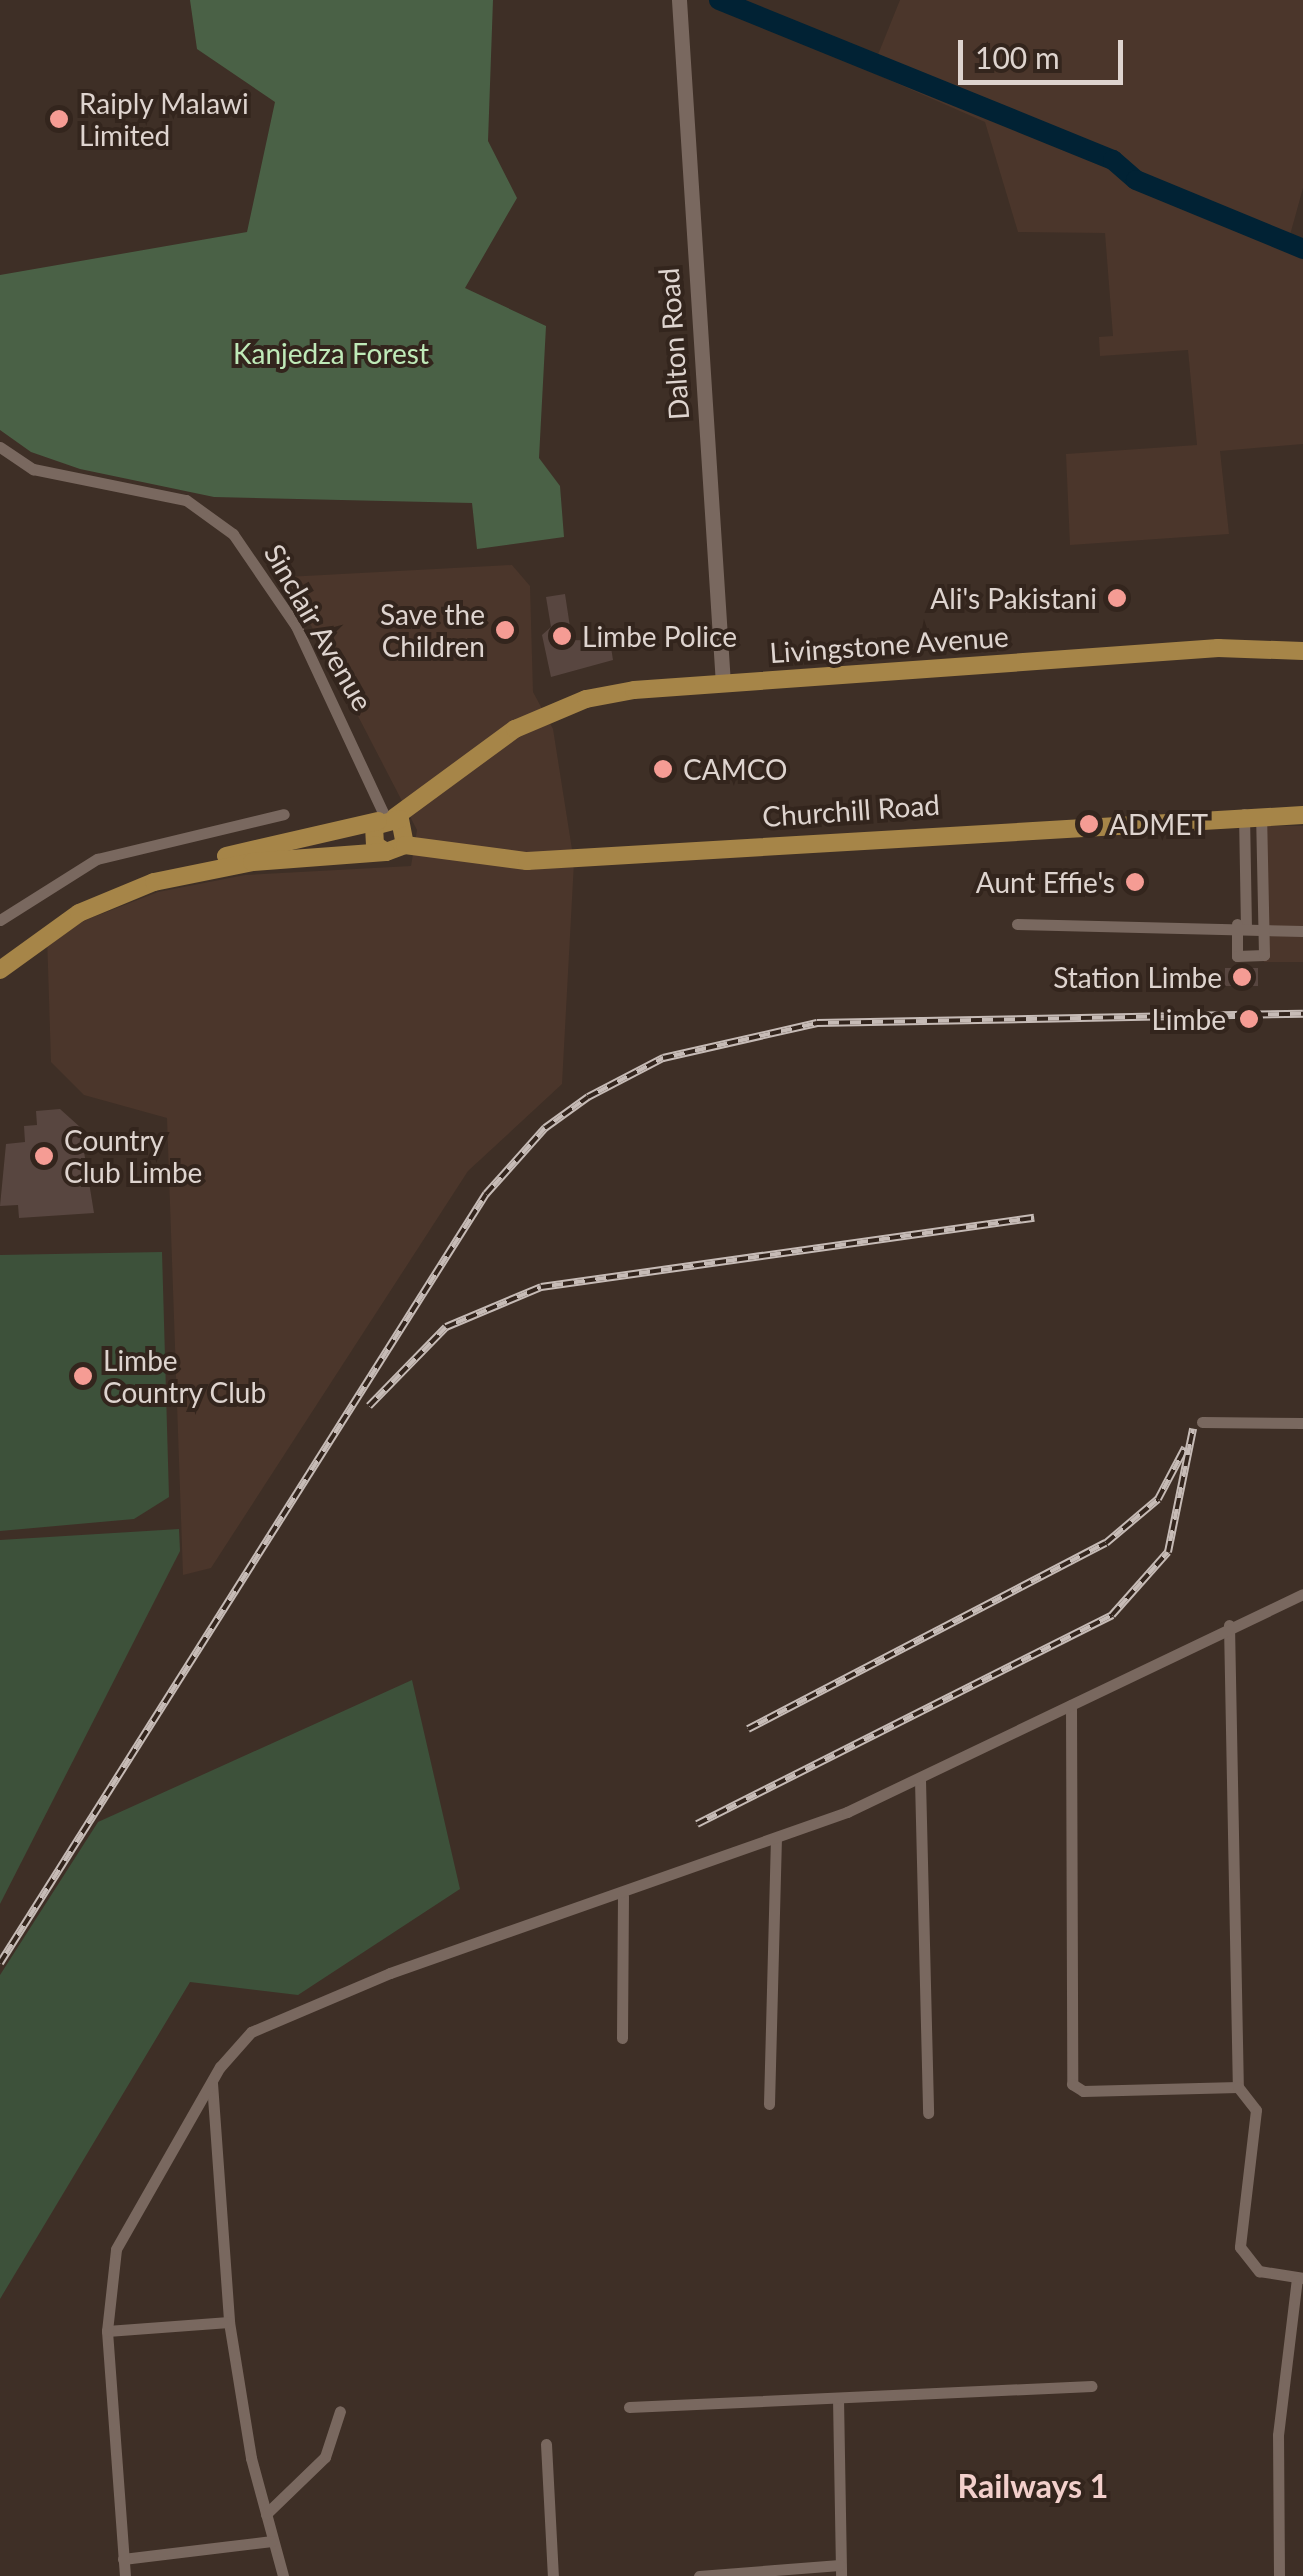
<!DOCTYPE html>
<style>
body{margin:0}
#map{position:relative;width:1303px;height:2576px;overflow:hidden;background:#3e2f26;font-family:Lato,sans-serif}
div>[style]{position:absolute}
.built>*{inset:0;background:#4b362b;transform-origin:0 0}
.green>*{inset:0;background:#3d513a}
.forest>*{inset:0;background:#4a6146}
.river>*{height:20px;margin:-10px;padding:0 10px;transform-origin:10px;border-radius:10px;background:#012234}
.building>*{inset:0;background:#584640;transform-origin:0 0}
.minor>*{height:11px;margin:-5.5px;padding:0 5.5px;transform-origin:5.5px;border-radius:5.5px;background:#79685f}
.secondary>*{height:15px;margin:-7.5px;padding:0 7.5px;transform-origin:7.5px;border-radius:7.5px;background:#79685f}
.trunk>*{height:18px;margin:-9px;padding:0 9px;transform-origin:9px;border-radius:9px;background:#a68548}
.rail>*{height:8px;margin-top:-4px;transform-origin:0;background:repeating-linear-gradient(90deg,#33251d 0 11px,#c6bbb6 0 22px);box-sizing:border-box;border-block:2px solid #c6bbb6}
.dots>*{width:28px;height:28px;translate:-50% -50%;box-sizing:border-box;border:5px solid #33251d;border-radius:50%}
span{translate:-50% -50%;white-space:nowrap;text-align:center;line-height:1.15;-webkit-text-stroke:8px #33251d;paint-order:stroke}
.poi-label{font-size:28px;color:#ded4cf}
.left{translate:0 -50%;text-align:left}
.right{translate:-100% -50%;text-align:right}
.street-label{font-size:28px;color:#ded4cf}
.park-label{font-size:28px;color:#bfeab8}
.quarter-label{font-size:32px;color:#f3d0cc;font-weight:700}
.scale{position:absolute;left:958px;top:40px;width:165px;height:45px;box-sizing:border-box;border:5px solid #ded4cf;border-top:0;padding-left:12px;font-size:30px;line-height:35px;white-space:nowrap;color:#ded4cf;-webkit-text-stroke:8px #33251d;paint-order:stroke}
</style>
<div id="map">
<div class="built">
<div style="clip-path:polygon(900px 0,1303px 0,1303px 188px,1290px 235px,1303px 242px,1303px 444px,1220px 451px,1229px 534px,1070px 545px,1066px 454px,1197px 445px,1188px 350px,1100px 356px,1099px 337px,1113px 336px,1105px 233px,1018px 232px,985px 122px,871px 72px)"></div>
<div style="clip-path:polygon(512px 565px,530px 586px,533px 692px,553px 729px,574px 862px,562px 1084px,468px 1171px,211px 1568px,183px 1575px,167px 1118px,84px 1095px,51px 1062px,47px 935px,158px 892px,245px 875px,411px 866px,417px 830px,286px 577px)"></div>
<div style="left:1303px;top:826px;width:136px;height:39px;rotate:90deg"></div>
</div>
<div class="green">
<div style="clip-path:polygon(162px 1252px,169px 1497px,134px 1519px,0 1531px,0 1255px)"></div>
<div style="clip-path:polygon(179px 1529px,180px 1551px,0 1904px,0 1540px)"></div>
<div style="clip-path:polygon(412px 1680px,460px 1889px,298px 1995px,190px 1982px,0 2299px,0 1975px,98px 1822px)"></div>
</div>
<div class="forest">
<div style="clip-path:polygon(190px 0,493px 0,488px 141px,517px 198px,465px 288px,546px 326px,539px 458px,560px 486px,564px 537px,477px 549px,472px 503px,214px 497px,80px 469px,31px 452px,0 430px,0 275px,247px 232px,275px 102px,197px 49px)"></div>
</div>
<div class="river">
<div style="left:719px;top:0;width:425px;rotate:22.1deg"></div>
<div style="left:1113px;top:160px;width:30px;rotate:41deg"></div>
<div style="left:1136px;top:180px;width:181px;rotate:22.4deg"></div>
</div>
<div class="building">
<div style="clip-path:polygon(565px 594px,572px 640px,610px 641px,613px 660px,551px 677px,542px 635px,551px 627px,546px 597px)"></div>
<div style="left:1225px;top:968px;width:33px;height:18px"></div>
<div style="clip-path:polygon(60px 1109px,80px 1127px,94px 1213px,19px 1218px,18px 1205px,0 1206px,6px 1144px,25px 1142px,24px 1126px,37px 1125px,36px 1111px)"></div>
</div>
<div class="minor">
<div style="left:0;top:447px;width:40px;rotate:34deg"></div>
<div style="left:33px;top:469px;width:156px;rotate:11.5deg"></div>
<div style="left:186px;top:500px;width:58px;rotate:35.9deg"></div>
<div style="left:233px;top:534px;width:112px;rotate:55.6deg"></div>
<div style="left:296px;top:626px;width:211px;rotate:65deg"></div>
<div style="left:1244px;top:814px;width:111px;rotate:89deg"></div>
<div style="left:0;top:920px;width:115px;rotate:-32.2deg"></div>
<div style="left:97px;top:859px;width:192px;rotate:-13.5deg"></div>
<div style="left:1017px;top:924px;width:286px;rotate:1.4deg"></div>
<div style="left:1237px;top:924px;width:32px;rotate:90deg"></div>
<div style="left:1237px;top:956px;width:27px;rotate:-2deg"></div>
<div style="left:1264px;top:955px;width:141px;rotate:-91.2deg"></div>
<div style="left:1202px;top:1422px;width:101px;rotate:0.6deg"></div>
<div style="left:1229px;top:1625px;width:462px;rotate:88.9deg"></div>
<div style="left:1071px;top:1705px;width:379px;rotate:89.8deg"></div>
<div style="left:1072px;top:2084px;width:13px;rotate:32deg"></div>
<div style="left:1083px;top:2091px;width:155px;rotate:-1.5deg"></div>
<div style="left:1238px;top:2087px;width:29px;rotate:52deg"></div>
<div style="left:1256px;top:2110px;width:138px;rotate:96.7deg"></div>
<div style="left:1240px;top:2247px;width:31px;rotate:52deg"></div>
<div style="left:1259px;top:2271px;width:45px;rotate:9deg"></div>
<div style="left:920px;top:1780px;width:333px;rotate:88.6deg"></div>
<div style="left:622px;top:2038px;width:142px;rotate:-89.6deg"></div>
<div style="left:212px;top:2083px;width:240px;rotate:85.9deg"></div>
<div style="left:229px;top:2322px;width:138px;rotate:80.8deg"></div>
<div style="left:251px;top:2458px;width:122px;rotate:74.8deg"></div>
<div style="left:769px;top:2104px;width:265px;rotate:-88.5deg"></div>
<div style="left:107px;top:2331px;width:122px;rotate:-4.2deg"></div>
<div style="left:838px;top:2398px;width:178px;rotate:89deg"></div>
<div style="left:629px;top:2407px;width:463px;rotate:-2.6deg"></div>
<div style="left:546px;top:2444px;width:132px;rotate:87deg"></div>
<div style="left:266px;top:2514px;width:82px;rotate:-44deg"></div>
<div style="left:325px;top:2457px;width:48px;rotate:-71.9deg"></div>
<div style="left:123px;top:2559px;width:150px;rotate:-6.9deg"></div>
<div style="left:125px;top:2576px;width:246px;rotate:-94.2deg"></div>
<div style="left:107px;top:2331px;width:82px;rotate:-83.7deg"></div>
<div style="left:116px;top:2249px;width:210px;rotate:-60.3deg"></div>
<div style="left:220px;top:2067px;width:47px;rotate:-48.5deg"></div>
<div style="left:251px;top:2032px;width:151px;rotate:-23deg"></div>
<div style="left:390px;top:1973px;width:485px;rotate:-19.4deg"></div>
<div style="left:847px;top:1812px;width:505px;rotate:-25.55deg"></div>
<div style="left:699px;top:2576px;width:141px;rotate:-4.5deg"></div>
<div style="left:1279px;top:2576px;width:141px;rotate:-90.4deg"></div>
<div style="left:1278px;top:2435px;width:157px;rotate:-83.1deg"></div>
</div>
<div class="secondary">
<div style="left:679px;top:0;width:685px;rotate:86.32deg"></div>
</div>
<div class="trunk">
<div style="left:395px;top:817px;width:149px;rotate:-36.3deg"></div>
<div style="left:515px;top:729px;width:77px;rotate:-22.9deg"></div>
<div style="left:586px;top:699px;width:49px;rotate:-10.6deg"></div>
<div style="left:634px;top:690px;width:586px;rotate:-4.11deg"></div>
<div style="left:1218px;top:648px;width:85px;rotate:2deg"></div>
<div style="left:405px;top:845px;width:26px;rotate:-101deg"></div>
<div style="left:400px;top:819px;width:27px;rotate:165deg"></div>
<div style="left:374px;top:826px;width:19px;rotate:87deg"></div>
<div style="left:375px;top:845px;width:13px;rotate:32deg"></div>
<div style="left:386px;top:852px;width:20px;rotate:-20deg"></div>
<div style="left:405px;top:845px;width:123px;rotate:7.5deg"></div>
<div style="left:527px;top:861px;width:777px;rotate:-3.39deg"></div>
<div style="left:226px;top:856px;width:156px;rotate:-13deg"></div>
<div style="left:0;top:970px;width:97px;rotate:-35.8deg"></div>
<div style="left:79px;top:913px;width:81px;rotate:-22.5deg"></div>
<div style="left:154px;top:882px;width:100px;rotate:-11.5deg"></div>
<div style="left:252px;top:862px;width:134px;rotate:-4.3deg"></div>
</div>
<div class="rail">
<div style="left:369px;top:1406px;width:110px;rotate:-45.7deg"></div>
<div style="left:446px;top:1327px;width:103px;rotate:-22.8deg"></div>
<div style="left:541px;top:1287px;width:498px;rotate:-8deg"></div>
<div style="left:748px;top:1729px;width:403px;rotate:-27.5deg"></div>
<div style="left:1106px;top:1543px;width:68px;rotate:-40.2deg"></div>
<div style="left:1158px;top:1499px;width:58px;rotate:-62.1deg"></div>
<div style="left:697px;top:1824px;width:465px;rotate:-26.7deg"></div>
<div style="left:1112px;top:1615px;width:84px;rotate:-48.4deg"></div>
<div style="left:1168px;top:1552px;width:126px;rotate:-78.5deg"></div>
<div style="left:0;top:1963px;width:910px;rotate:-57.71deg"></div>
<div style="left:486px;top:1194px;width:89px;rotate:-48.2deg"></div>
<div style="left:545px;top:1128px;width:53px;rotate:-35.8deg"></div>
<div style="left:588px;top:1097px;width:85px;rotate:-27.5deg"></div>
<div style="left:663px;top:1058px;width:158px;rotate:-12.8deg"></div>
<div style="left:817px;top:1023px;width:486px;rotate:-1.1deg"></div>
</div>
<div class="dots">
<div style="left:59px;top:119px;background:#f59c94"></div>
<div style="left:1117px;top:598px;background:#f59c94"></div>
<div style="left:505px;top:630px;background:#f59c94"></div>
<div style="left:562px;top:636px;background:#f59c94"></div>
<div style="left:663px;top:769px;background:#f59c94"></div>
<div style="left:1089px;top:824px;background:#f59c94"></div>
<div style="left:1135px;top:882px;background:#f59c94"></div>
<div style="left:1242px;top:977px;background:#f59c94"></div>
<div style="left:1249px;top:1019px;background:#f59c94"></div>
<div style="left:44px;top:1156px;background:#f59c94"></div>
<div style="left:83px;top:1376px;background:#f59c94"></div>
</div>
<div class="poi-label">
<span class="left" style="left:79px;top:119px">Raiply Malawi<br>Limited</span>
<span class="right" style="left:1097px;top:598px">Ali's Pakistani</span>
<span class="right" style="left:485px;top:630px">Save the<br>Children</span>
<span class="left" style="left:582px;top:636px">Limbe Police</span>
<span class="left" style="left:683px;top:769px">CAMCO</span>
<span class="left" style="left:1109px;top:824px">ADMET</span>
<span class="right" style="left:1115px;top:882px">Aunt Effie's</span>
<span class="right" style="left:1222px;top:977px">Station Limbe</span>
<span class="right" style="left:1226px;top:1019px">Limbe</span>
<span class="left" style="left:64px;top:1156px">Country<br>Club Limbe</span>
<span class="left" style="left:103px;top:1376px">Limbe<br>Country Club</span>
</div>
<div class="street-label">
<span style="left:673px;top:344px;rotate:-94deg">Dalton Road</span>
<span style="left:319px;top:627px;rotate:60deg">Sinclair Avenue</span>
<span style="left:889px;top:644px;rotate:-4deg">Livingstone Avenue</span>
<span style="left:851px;top:810px;rotate:-4deg">Churchill Road</span>
</div>
<div class="park-label">
<span style="left:331px;top:353px">Kanjedza Forest</span>
</div>
<div class="quarter-label">
<span style="left:1033px;top:2486px">Railways 1</span>
</div>
<div class="scale">100 m</div>
</div>
